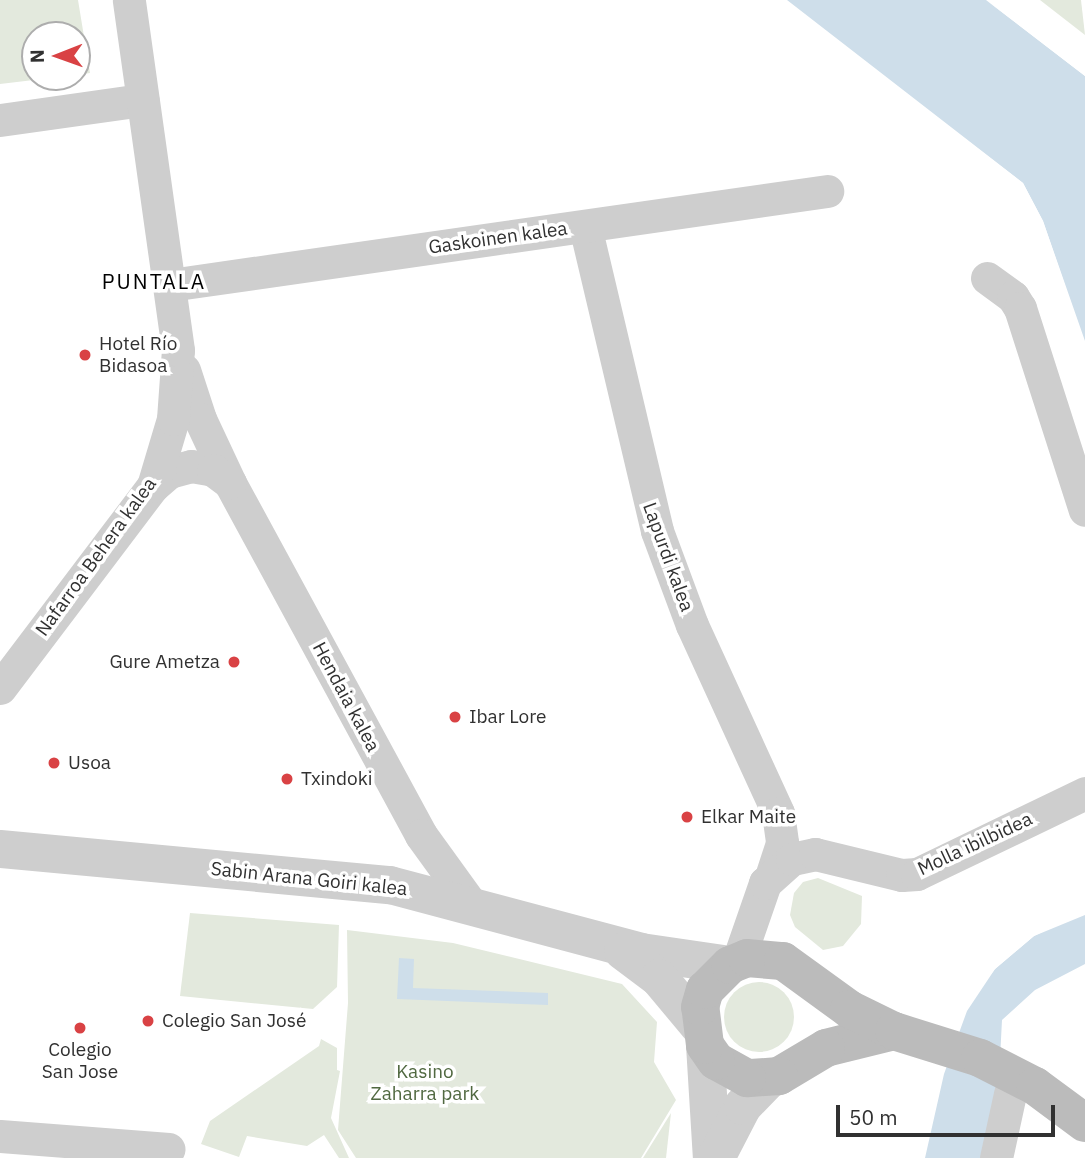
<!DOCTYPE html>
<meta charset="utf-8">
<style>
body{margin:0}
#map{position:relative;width:1085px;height:1158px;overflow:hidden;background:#fff;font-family:"IBM Plex Sans",sans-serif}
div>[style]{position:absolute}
.green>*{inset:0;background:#e3e9dd}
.round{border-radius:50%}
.water>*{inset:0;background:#cedeea}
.pier>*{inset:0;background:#fff}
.minor>*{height:33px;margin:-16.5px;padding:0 16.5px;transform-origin:16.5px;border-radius:16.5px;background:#cecece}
.tertiary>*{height:38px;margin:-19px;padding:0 19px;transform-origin:19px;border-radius:19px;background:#cecece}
.secondary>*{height:38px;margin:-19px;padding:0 19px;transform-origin:19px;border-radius:19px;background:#bbb}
.dots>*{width:19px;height:19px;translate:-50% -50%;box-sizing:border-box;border:4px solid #fff;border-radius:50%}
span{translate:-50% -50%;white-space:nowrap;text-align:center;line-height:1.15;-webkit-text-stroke:7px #fff;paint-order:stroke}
.street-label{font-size:19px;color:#313131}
.poi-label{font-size:19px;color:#313131}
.left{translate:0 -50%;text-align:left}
.right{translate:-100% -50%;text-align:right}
.park-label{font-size:19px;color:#516941}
.neighbourhood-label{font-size:21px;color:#000;letter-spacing:2px}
.north{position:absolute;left:21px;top:21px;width:70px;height:70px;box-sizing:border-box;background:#fff;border:2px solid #adadad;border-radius:50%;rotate:269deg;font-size:19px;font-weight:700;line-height:28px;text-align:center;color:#313131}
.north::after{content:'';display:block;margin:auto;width:24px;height:32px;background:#d94244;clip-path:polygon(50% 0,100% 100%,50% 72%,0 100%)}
.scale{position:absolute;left:836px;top:1105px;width:219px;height:32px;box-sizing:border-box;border:4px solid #313131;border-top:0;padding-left:9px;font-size:21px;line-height:24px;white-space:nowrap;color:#313131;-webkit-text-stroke:5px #fff;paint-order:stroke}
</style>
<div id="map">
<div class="green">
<div style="clip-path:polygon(0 0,78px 0,90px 73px,77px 75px,77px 35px,35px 35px,35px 77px,59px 77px,0 84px)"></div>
<div style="clip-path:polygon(1040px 0,1081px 0,1085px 35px)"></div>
<div style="clip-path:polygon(818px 878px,862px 896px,861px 924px,843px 946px,823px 950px,795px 927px,790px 915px,794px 893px,803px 882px)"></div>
<div style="clip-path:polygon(190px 913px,339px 925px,337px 987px,313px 1009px,180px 996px)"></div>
<div style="clip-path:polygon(347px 930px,453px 943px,622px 984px,657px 1022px,654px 1062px,676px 1100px,641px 1158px,356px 1158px,338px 1130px,348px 1003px)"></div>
<div class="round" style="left:724px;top:982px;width:70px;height:70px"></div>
<div style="clip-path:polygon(321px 1039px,337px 1048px,337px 1070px,340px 1071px,331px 1118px,349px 1158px,339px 1158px,324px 1135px,307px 1146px,247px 1136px,239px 1157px,201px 1144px,210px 1121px,319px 1046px)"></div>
<div style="clip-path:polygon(671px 1113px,666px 1158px,643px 1158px)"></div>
</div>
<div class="water">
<div style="clip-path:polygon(787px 0,986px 0,1085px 76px,1085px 341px,1043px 221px,1023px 183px)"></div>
<div style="clip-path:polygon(1085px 915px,1085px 964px,1035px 990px,1002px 1020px,998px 1097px,987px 1158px,925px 1158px,944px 1074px,967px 1011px,995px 969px,1034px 936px)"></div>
<div style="clip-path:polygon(399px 958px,414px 959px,413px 988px,548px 993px,548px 1005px,397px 999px)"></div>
</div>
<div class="pier">
<div style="clip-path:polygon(784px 0,1023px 183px,1043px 221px,1085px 344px,1040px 222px,1020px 185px)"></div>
<div style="clip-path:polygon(986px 0,1085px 71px,1085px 76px)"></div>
<div style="clip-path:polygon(1085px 911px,1034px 936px,995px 969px,963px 1010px,992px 967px,1032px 933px)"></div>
</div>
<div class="minor">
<div style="left:0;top:120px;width:144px;rotate:-8deg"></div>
<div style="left:585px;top:226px;width:313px;rotate:76.7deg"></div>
<div style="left:657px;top:531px;width:100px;rotate:69.6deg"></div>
<div style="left:692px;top:625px;width:207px;rotate:65.4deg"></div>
<div style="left:778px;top:813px;width:30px;rotate:82deg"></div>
<div style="left:782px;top:843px;width:32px;rotate:108deg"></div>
<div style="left:987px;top:278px;width:32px;rotate:36deg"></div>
<div style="left:1013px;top:297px;width:13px;rotate:58deg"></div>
<div style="left:1020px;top:308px;width:212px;rotate:72.2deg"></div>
<div style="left:170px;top:285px;width:664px;rotate:-8.14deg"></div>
<div style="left:184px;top:370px;width:52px;rotate:71.9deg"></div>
<div style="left:200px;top:419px;width:71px;rotate:64.9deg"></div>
<div style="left:230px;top:483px;width:400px;rotate:61.5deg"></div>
<div style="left:421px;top:835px;width:85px;rotate:54.1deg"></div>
<div style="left:153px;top:486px;width:21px;rotate:-41deg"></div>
<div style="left:169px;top:472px;width:23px;rotate:-15deg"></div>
<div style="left:191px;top:466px;width:22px;rotate:10deg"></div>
<div style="left:213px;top:470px;width:21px;rotate:37deg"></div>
<div style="left:0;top:688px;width:253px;rotate:-52.9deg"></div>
<div style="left:153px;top:486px;width:70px;rotate:-73.4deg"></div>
<div style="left:173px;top:419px;width:69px;rotate:-85.9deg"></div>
<div style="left:178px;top:350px;width:353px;rotate:-98deg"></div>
<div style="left:738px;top:961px;width:83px;rotate:-70.9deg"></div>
<div style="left:765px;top:883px;width:36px;rotate:-42deg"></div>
<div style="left:792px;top:859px;width:24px;rotate:-12deg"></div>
<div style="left:815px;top:854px;width:89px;rotate:13.6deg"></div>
<div style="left:902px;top:875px;width:15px;rotate:-4deg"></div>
<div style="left:917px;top:874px;width:187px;rotate:-25.7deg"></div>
<div style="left:0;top:1136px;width:169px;rotate:4.4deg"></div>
<div style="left:996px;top:1158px;width:66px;rotate:-77.7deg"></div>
</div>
<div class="tertiary">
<div style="left:0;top:849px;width:392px;rotate:5.3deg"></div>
<div style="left:390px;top:885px;width:260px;rotate:14.9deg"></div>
<div style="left:641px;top:952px;width:90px;rotate:8.3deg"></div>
<div style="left:623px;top:951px;width:45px;rotate:36.9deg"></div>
<div style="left:659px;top:978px;width:62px;rotate:50.2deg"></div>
<div style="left:705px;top:1045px;width:113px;rotate:86.5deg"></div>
<div style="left:716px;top:1158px;width:59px;rotate:-62.6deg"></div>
<div style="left:743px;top:1106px;width:39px;rotate:-46deg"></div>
</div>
<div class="secondary">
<div style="left:894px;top:1031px;width:70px;rotate:166deg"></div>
<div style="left:826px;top:1048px;width:55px;rotate:149.2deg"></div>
<div style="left:779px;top:1076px;width:32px;rotate:176deg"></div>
<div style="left:747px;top:1078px;width:35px;rotate:-151deg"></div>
<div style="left:716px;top:1061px;width:19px;rotate:-125deg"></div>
<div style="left:705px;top:1045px;width:38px;rotate:-97deg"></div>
<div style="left:700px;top:1007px;width:18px;rotate:-74deg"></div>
<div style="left:705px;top:990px;width:35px;rotate:-45deg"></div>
<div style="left:730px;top:965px;width:18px;rotate:-22deg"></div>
<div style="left:747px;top:958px;width:36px;rotate:5deg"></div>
<div style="left:783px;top:961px;width:82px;rotate:36deg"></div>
<div style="left:849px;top:1009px;width:50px;rotate:26.1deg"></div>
<div style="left:894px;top:1031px;width:90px;rotate:17.4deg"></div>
<div style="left:980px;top:1058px;width:62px;rotate:27deg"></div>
<div style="left:1035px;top:1086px;width:62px;rotate:36.5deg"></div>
</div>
<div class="dots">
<div style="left:85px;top:355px;background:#d94244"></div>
<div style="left:234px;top:662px;background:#d94244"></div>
<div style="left:455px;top:717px;background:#d94244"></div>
<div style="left:54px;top:763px;background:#d94244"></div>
<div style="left:287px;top:779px;background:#d94244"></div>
<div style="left:687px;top:817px;background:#d94244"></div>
<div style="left:148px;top:1021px;background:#d94244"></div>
<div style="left:80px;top:1028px;background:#d94244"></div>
</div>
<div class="street-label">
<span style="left:498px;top:238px;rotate:-8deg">Gaskoinen kalea</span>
<span style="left:96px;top:557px;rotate:-54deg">Nafarroa Behera kalea</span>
<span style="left:668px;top:557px;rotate:70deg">Lapurdi kalea</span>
<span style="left:346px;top:697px;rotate:62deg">Hendaia kalea</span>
<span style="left:975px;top:844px;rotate:-25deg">Molla ibilbidea</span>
<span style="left:309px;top:879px;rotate:6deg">Sabin Arana Goiri kalea</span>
</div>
<div class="poi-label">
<span class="left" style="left:99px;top:355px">Hotel Río<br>Bidasoa</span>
<span class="right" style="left:220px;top:662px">Gure Ametza</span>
<span class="left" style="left:469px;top:717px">Ibar Lore</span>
<span class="left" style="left:68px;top:763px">Usoa</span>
<span class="left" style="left:301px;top:779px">Txindoki</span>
<span class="left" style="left:701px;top:817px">Elkar Maite</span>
<span class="left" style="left:162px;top:1021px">Colegio San José</span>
<span style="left:80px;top:1061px">Colegio<br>San Jose</span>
</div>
<div class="park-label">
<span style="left:425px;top:1083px">Kasino<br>Zaharra park</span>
</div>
<div class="neighbourhood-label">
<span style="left:154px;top:281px">PUNTALA</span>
</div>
<div class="north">N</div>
<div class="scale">50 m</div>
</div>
